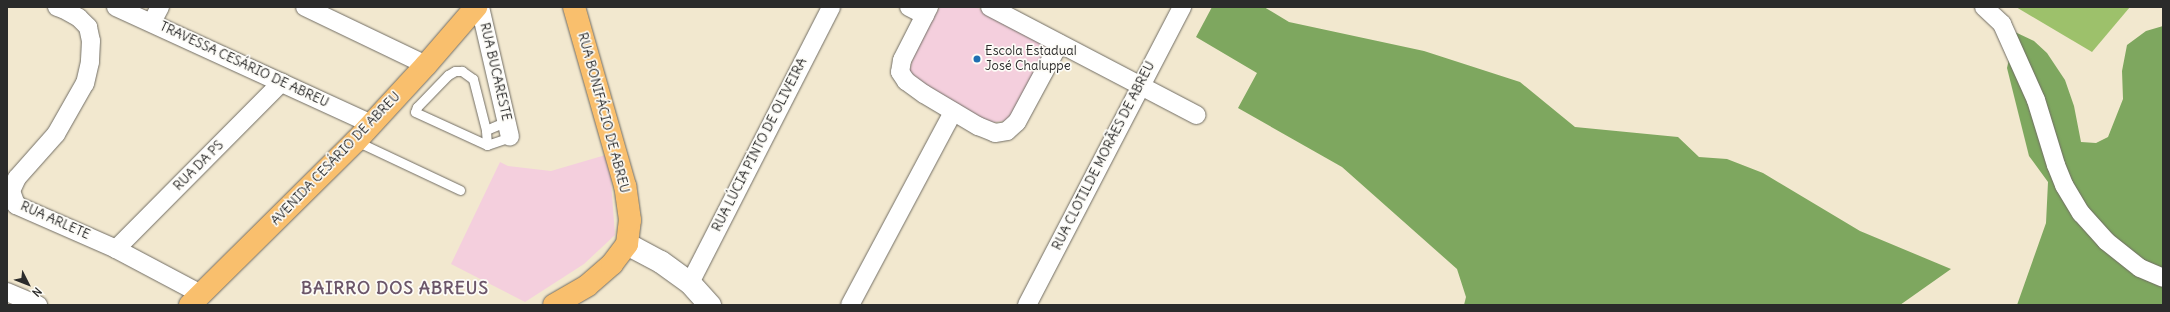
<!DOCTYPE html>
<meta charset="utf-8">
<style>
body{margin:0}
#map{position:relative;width:2170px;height:312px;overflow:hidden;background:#f2e8cf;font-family:Delius,sans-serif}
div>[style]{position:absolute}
.built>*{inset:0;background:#f4cfdd}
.green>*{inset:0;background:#9dc16b}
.forest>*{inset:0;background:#7ea75f}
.roads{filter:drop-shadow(0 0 1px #716d64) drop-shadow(0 0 1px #716d64)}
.service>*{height:9px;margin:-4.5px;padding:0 4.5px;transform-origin:4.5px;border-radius:4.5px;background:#fff}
.minor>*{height:18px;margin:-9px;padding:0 9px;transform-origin:9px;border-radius:9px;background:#fff}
.tertiary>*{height:22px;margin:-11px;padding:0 11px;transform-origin:11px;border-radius:11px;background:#fff}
.primary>*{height:22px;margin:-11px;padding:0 11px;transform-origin:11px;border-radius:11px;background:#f9bf6d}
.dots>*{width:11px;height:11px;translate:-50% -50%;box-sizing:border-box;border:2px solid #fdfcf7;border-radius:50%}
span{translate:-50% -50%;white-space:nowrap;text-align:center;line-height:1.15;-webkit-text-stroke:3.5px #fdfcf7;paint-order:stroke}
.poi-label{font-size:13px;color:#2b2b2b}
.left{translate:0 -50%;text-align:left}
.street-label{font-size:13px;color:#2b2b2b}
.district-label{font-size:17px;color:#6c576a;font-weight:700;letter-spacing:1px}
.frame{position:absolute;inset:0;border:8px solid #2b2b2b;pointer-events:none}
.north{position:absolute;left:8px;top:264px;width:40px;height:40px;-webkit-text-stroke:3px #fdfcf7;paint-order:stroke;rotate:132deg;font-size:11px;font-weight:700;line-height:16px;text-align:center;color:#2b2b2b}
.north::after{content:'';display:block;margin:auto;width:14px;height:18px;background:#2b2b2b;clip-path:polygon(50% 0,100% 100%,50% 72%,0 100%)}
</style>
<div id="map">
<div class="built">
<div style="clip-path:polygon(940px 7px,976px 7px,1049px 46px,1010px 120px,988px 123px,921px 85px,909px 72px,918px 42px)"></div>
<div style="clip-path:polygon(609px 154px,615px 235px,584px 264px,525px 302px,451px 264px,500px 162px,508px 166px,551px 171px)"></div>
</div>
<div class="green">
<div style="clip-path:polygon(2016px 7px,2130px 7px,2092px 52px)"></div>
</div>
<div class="forest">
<div style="clip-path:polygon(1212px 7px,1264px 7px,1289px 22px,1424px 51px,1520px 82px,1575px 127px,1678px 137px,1699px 157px,1727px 159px,1763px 173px,1860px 231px,1951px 269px,1900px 305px,1464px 305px,1466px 297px,1457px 269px,1342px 167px,1238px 108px,1257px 73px,1196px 37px)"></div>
<div style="clip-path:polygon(2163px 26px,2163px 305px,2017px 305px,2046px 223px,2048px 182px,2029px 156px,2007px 68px,2015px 32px,2034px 41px,2047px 53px,2065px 80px,2074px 106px,2081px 142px,2096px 143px,2108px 137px,2123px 99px,2122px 71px,2127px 45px,2146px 31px)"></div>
</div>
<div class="roads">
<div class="service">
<div style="left:486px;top:130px;width:23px;rotate:-23deg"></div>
<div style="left:356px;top:141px;width:115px;rotate:25.2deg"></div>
<div style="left:487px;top:145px;width:15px;rotate:-94deg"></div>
<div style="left:486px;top:130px;width:53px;rotate:-104.3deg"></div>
<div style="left:473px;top:79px;width:14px;rotate:-144deg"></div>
<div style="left:462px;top:71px;width:7px;rotate:180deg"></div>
<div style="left:455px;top:71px;width:8px;rotate:150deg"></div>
<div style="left:448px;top:75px;width:45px;rotate:134.1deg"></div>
<div style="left:417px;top:107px;width:5px;rotate:112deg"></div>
<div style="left:415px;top:112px;width:79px;rotate:24.6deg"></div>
<div style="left:487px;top:145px;width:24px;rotate:-19deg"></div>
</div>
<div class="minor">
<div style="left:57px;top:7px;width:6px;rotate:18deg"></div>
<div style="left:63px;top:9px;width:18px;rotate:29deg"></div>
<div style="left:79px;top:18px;width:13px;rotate:45deg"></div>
<div style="left:88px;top:27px;width:14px;rotate:78deg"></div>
<div style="left:91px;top:41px;width:21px;rotate:93deg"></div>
<div style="left:90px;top:62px;width:22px;rotate:103deg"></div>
<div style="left:85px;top:83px;width:59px;rotate:119.6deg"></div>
<div style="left:56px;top:134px;width:59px;rotate:131.6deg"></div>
<div style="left:17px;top:178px;width:14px;rotate:115deg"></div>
<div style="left:11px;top:191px;width:15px;rotate:70deg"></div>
<div style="left:16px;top:205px;width:109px;rotate:23.7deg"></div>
<div style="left:116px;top:249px;width:96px;rotate:27.9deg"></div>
<div style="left:116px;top:7px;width:281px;rotate:24.6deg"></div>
<div style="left:305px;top:7px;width:134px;rotate:25.6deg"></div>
<div style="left:480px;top:7px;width:133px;rotate:77deg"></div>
<div style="left:909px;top:7px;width:18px;rotate:27deg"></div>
<div style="left:929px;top:7px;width:59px;rotate:117deg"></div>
<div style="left:902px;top:60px;width:12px;rotate:99deg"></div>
<div style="left:900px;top:72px;width:11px;rotate:56deg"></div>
<div style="left:906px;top:81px;width:22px;rotate:36deg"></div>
<div style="left:924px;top:94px;width:63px;rotate:30.7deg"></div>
<div style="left:978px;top:126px;width:18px;rotate:22deg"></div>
<div style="left:995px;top:133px;width:12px;rotate:-9deg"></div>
<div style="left:1007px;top:131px;width:13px;rotate:-42deg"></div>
<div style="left:1017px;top:122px;width:89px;rotate:-61.7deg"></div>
<div style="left:990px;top:7px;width:233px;rotate:27.6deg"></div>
<div style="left:1984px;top:7px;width:25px;rotate:43deg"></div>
<div style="left:2002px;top:24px;width:83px;rotate:65.9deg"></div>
<div style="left:2036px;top:100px;width:68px;rotate:72.9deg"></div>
<div style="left:2056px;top:165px;width:22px;rotate:68deg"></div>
<div style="left:2064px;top:185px;width:33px;rotate:59deg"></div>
<div style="left:2081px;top:213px;width:38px;rotate:48deg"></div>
<div style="left:2106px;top:241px;width:43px;rotate:38.5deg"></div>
<div style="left:2140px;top:268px;width:25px;rotate:23deg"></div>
<div style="left:152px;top:22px;width:17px;rotate:-62deg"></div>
<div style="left:116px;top:249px;width:235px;rotate:-45.2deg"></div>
<div style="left:690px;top:283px;width:310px;rotate:-62.9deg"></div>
<div style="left:7px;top:292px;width:34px;rotate:23deg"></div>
<div style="left:850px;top:305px;width:219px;rotate:-61.9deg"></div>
<div style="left:1027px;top:305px;width:336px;rotate:-62.5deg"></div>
</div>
<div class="tertiary">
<div style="left:627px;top:244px;width:38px;rotate:28deg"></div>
<div style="left:661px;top:262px;width:36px;rotate:36deg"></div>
<div style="left:690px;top:283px;width:30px;rotate:48deg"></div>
</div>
<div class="primary">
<div style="left:190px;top:305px;width:233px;rotate:-44.7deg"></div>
<div style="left:356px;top:141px;width:103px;rotate:-47.4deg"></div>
<div style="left:426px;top:65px;width:77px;rotate:-49.2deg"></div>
<div style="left:554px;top:305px;width:39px;rotate:-30deg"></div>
<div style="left:588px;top:285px;width:32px;rotate:-41deg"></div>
<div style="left:612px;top:264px;width:25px;rotate:-53deg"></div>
<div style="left:627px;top:244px;width:24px;rotate:-83deg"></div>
<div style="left:630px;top:220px;width:34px;rotate:-98deg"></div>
<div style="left:625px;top:186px;width:186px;rotate:-105.9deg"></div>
</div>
</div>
<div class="dots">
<div style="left:977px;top:59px;background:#1f6fb2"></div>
</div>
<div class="poi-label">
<span class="left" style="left:985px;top:59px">Escola Estadual<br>José Chaluppe</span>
</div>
<div class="street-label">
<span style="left:244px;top:65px;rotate:25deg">TRAVESSA CESÁRIO DE ABREU</span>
<span style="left:495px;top:72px;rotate:77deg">RUA BUCARESTE</span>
<span style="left:603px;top:113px;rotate:75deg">RUA BONIFÁCIO DE ABREU</span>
<span style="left:760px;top:145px;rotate:-63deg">RUA LÚCIA PINTO DE OLIVEIRA</span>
<span style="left:1104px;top:156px;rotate:-63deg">RUA CLOTILDE MORÃES DE ABREU</span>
<span style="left:336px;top:159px;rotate:-46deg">AVENIDA CESÁRIO DE ABREU</span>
<span style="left:199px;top:166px;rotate:-45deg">RUA DA PS</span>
<span style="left:55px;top:221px;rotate:24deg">RUA ARLETE</span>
</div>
<div class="district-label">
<span style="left:395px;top:289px">BAIRRO DOS ABREUS</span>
</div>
<div class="frame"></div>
<div class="north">N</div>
</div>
